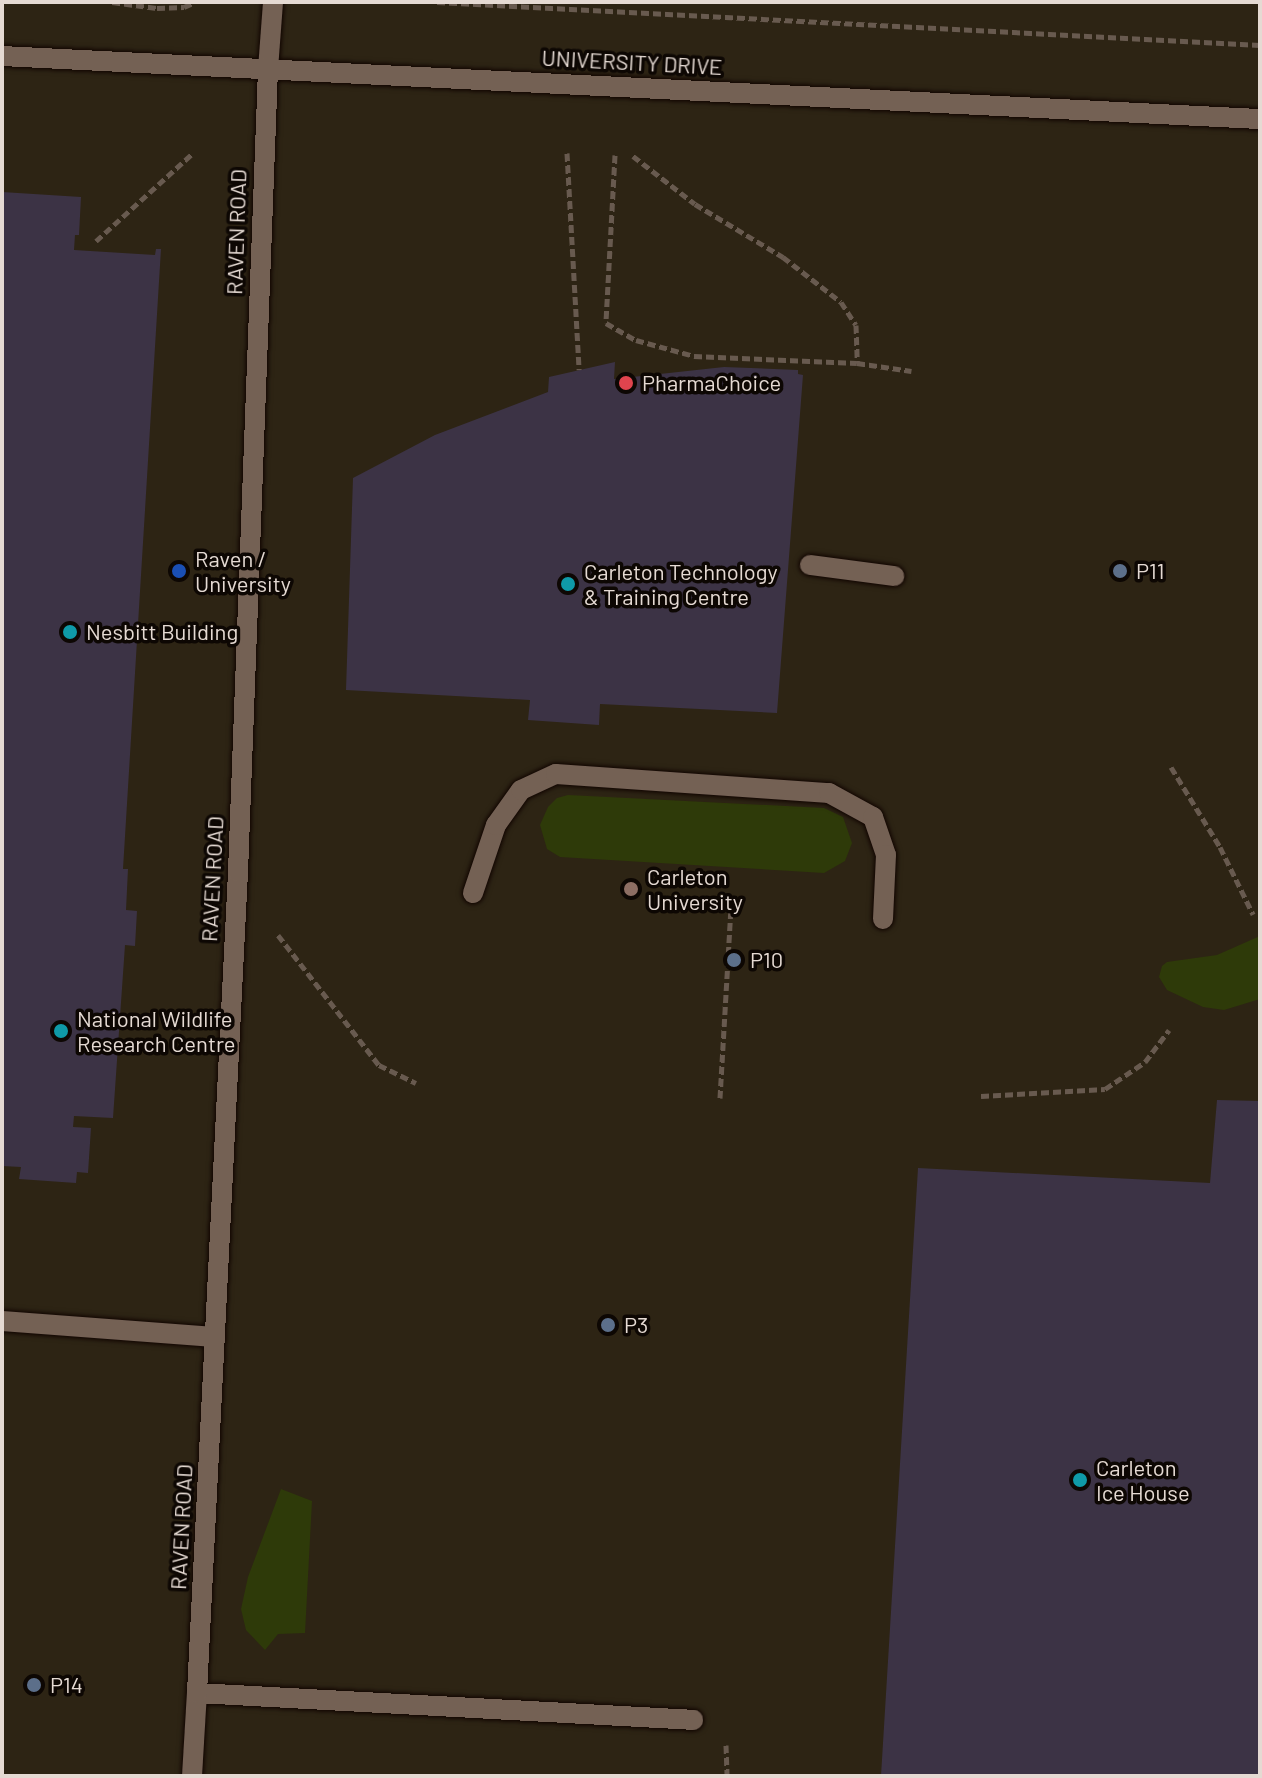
<!DOCTYPE html>
<style>
body{margin:0}
#map{position:relative;width:1262px;height:1778px;overflow:hidden;background:#2a1a0e;font-family:Barlow,sans-serif}
div>[style]{position:absolute}
.education>*{inset:0;background:#2d2414;transform-origin:0 0}
.green>*{inset:0;background:#2e3a09}
.building>*{inset:0;background:#3c3345}
.path>*{height:5px;margin-top:-2.5px;transform-origin:0;background:repeating-linear-gradient(90deg,#685a4f 0 8px,transparent 0 12px)}
.roads{filter:drop-shadow(0 0 2px #110500) drop-shadow(0 0 2px #110500)}
.service>*{height:20px;margin:-10px;padding:0 10px;transform-origin:10px;border-radius:10px;background:#746154}
.minor>*{height:20px;margin:-10px;padding:0 10px;transform-origin:10px;border-radius:10px;background:#746154}
.tertiary>*{height:20px;margin:-10px;padding:0 10px;transform-origin:10px;border-radius:10px;background:#746154}
.dots>*{width:22px;height:22px;translate:-50% -50%;box-sizing:border-box;border:4px solid #0d0703;border-radius:50%}
span{translate:-50% -50%;white-space:nowrap;text-align:center;line-height:1.15;-webkit-text-stroke:7px #0d0703;paint-order:stroke}
.street-label{font-size:22px;color:#e5dad3}
.poi-label{font-size:22px;color:#e5dad3}
.left{translate:0 -50%;text-align:left}
.frame{position:absolute;inset:0;border:4px solid #e5dad3;pointer-events:none}
</style>
<div id="map">
<div class="education">
<div style="left:2px;top:2px;width:1258px;height:1774px"></div>
</div>
<div class="green">
<div style="clip-path:polygon(568px 795px,824px 808px,843px 817px,852px 843px,845px 861px,824px 873px,560px 857px,547px 849px,540px 825px,548px 807px,557px 798px)"></div>
<div style="clip-path:polygon(1260px 936px,1260px 999px,1224px 1010px,1203px 1007px,1167px 990px,1159px 977px,1162px 966px,1167px 962px,1217px 955px)"></div>
<div style="clip-path:polygon(281px 1489px,312px 1501px,305px 1633px,278px 1634px,265px 1650px,246px 1630px,241px 1609px,248px 1577px)"></div>
</div>
<div class="building">
<div style="clip-path:polygon(2px 192px,81px 197px,79px 235px,75px 235px,74px 250px,155px 255px,156px 249px,161px 249px,123px 869px,128px 869px,126px 910px,137px 911px,135px 946px,125px 945px,113px 1118px,74px 1116px,73px 1127px,91px 1128px,88px 1173px,77px 1172px,76px 1183px,19px 1179px,21px 1167px,2px 1166px)"></div>
<div style="clip-path:polygon(615px 362px,614px 379px,724px 367px,798px 370px,798px 374px,803px 375px,777px 713px,600px 704px,599px 725px,528px 720px,530px 700px,346px 690px,353px 478px,435px 435px,548px 392px,549px 377px)"></div>
<div style="clip-path:polygon(1217px 1100px,1260px 1101px,1260px 1776px,881px 1776px,918px 1168px,1210px 1183px)"></div>
</div>
<div class="path">
<div style="left:112px;top:2px;width:45px;rotate:7.6deg"></div>
<div style="left:157px;top:8px;width:27px;rotate:-2deg"></div>
<div style="left:184px;top:7px;width:12px;rotate:-24deg"></div>
<div style="left:437px;top:2px;width:824px;rotate:2.99deg"></div>
<div style="left:567px;top:153px;width:217px;rotate:86.8deg"></div>
<div style="left:615px;top:155px;width:168px;rotate:93.1deg"></div>
<div style="left:606px;top:323px;width:34px;rotate:30deg"></div>
<div style="left:636px;top:340px;width:60px;rotate:15.4deg"></div>
<div style="left:694px;top:356px;width:163px;rotate:2.5deg"></div>
<div style="left:857px;top:363px;width:55px;rotate:8.4deg"></div>
<div style="left:633px;top:156px;width:78px;rotate:37.7deg"></div>
<div style="left:695px;top:204px;width:103px;rotate:31.1deg"></div>
<div style="left:783px;top:257px;width:73px;rotate:37.8deg"></div>
<div style="left:841px;top:302px;width:27px;rotate:57deg"></div>
<div style="left:856px;top:325px;width:38px;rotate:88deg"></div>
<div style="left:96px;top:241px;width:130px;rotate:-42.2deg"></div>
<div style="left:1171px;top:767px;width:94px;rotate:58.5deg"></div>
<div style="left:1220px;top:847px;width:75px;rotate:63.8deg"></div>
<div style="left:278px;top:935px;width:165px;rotate:52.2deg"></div>
<div style="left:379px;top:1065px;width:41px;rotate:25.9deg"></div>
<div style="left:981px;top:1096px;width:124px;rotate:-3.2deg"></div>
<div style="left:1105px;top:1089px;width:48px;rotate:-34deg"></div>
<div style="left:1145px;top:1062px;width:40px;rotate:-53deg"></div>
<div style="left:720px;top:1098px;width:189px;rotate:-86.7deg"></div>
<div style="left:726px;top:1745px;width:31px;rotate:88deg"></div>
</div>
<div class="roads">
<div class="service">
<div style="left:268px;top:69px;width:67px;rotate:-85.7deg"></div>
<div style="left:810px;top:565px;width:85px;rotate:7.5deg"></div>
<div style="left:473px;top:893px;width:72px;rotate:-71.3deg"></div>
<div style="left:496px;top:825px;width:43px;rotate:-54.5deg"></div>
<div style="left:521px;top:790px;width:38px;rotate:-25deg"></div>
<div style="left:556px;top:774px;width:274px;rotate:4deg"></div>
<div style="left:829px;top:793px;width:50px;rotate:28.6deg"></div>
<div style="left:873px;top:817px;width:40px;rotate:71.1deg"></div>
<div style="left:886px;top:855px;width:64px;rotate:92.7deg"></div>
<div style="left:2px;top:1321px;width:213px;rotate:4.3deg"></div>
<div style="left:192px;top:1776px;width:83px;rotate:-86.6deg"></div>
<div style="left:197px;top:1693px;width:497px;rotate:3.1deg"></div>
</div>
<div class="minor">
<div style="left:197px;top:1693px;width:822px;rotate:-87.14deg"></div>
<div style="left:238px;top:872px;width:804px;rotate:-87.86deg"></div>
</div>
<div class="tertiary">
<div style="left:2px;top:56px;width:1260px;rotate:2.87deg"></div>
</div>
</div>
<div class="dots">
<div style="left:626px;top:383px;background:#e0444e"></div>
<div style="left:179px;top:571px;background:#1a4fb4"></div>
<div style="left:1120px;top:571px;background:#5c6f8a"></div>
<div style="left:568px;top:584px;background:#0f9aa8"></div>
<div style="left:70px;top:632px;background:#0f9aa8"></div>
<div style="left:631px;top:889px;background:#8d6e63"></div>
<div style="left:734px;top:960px;background:#5c6f8a"></div>
<div style="left:61px;top:1031px;background:#0f9aa8"></div>
<div style="left:608px;top:1325px;background:#5c6f8a"></div>
<div style="left:1080px;top:1480px;background:#0f9aa8"></div>
<div style="left:34px;top:1685px;background:#5c6f8a"></div>
</div>
<div class="street-label">
<span style="left:632px;top:62px;rotate:3deg">UNIVERSITY DRIVE</span>
<span style="left:236px;top:232px;rotate:-88deg">RAVEN ROAD</span>
<span style="left:212px;top:879px;rotate:-87deg">RAVEN ROAD</span>
<span style="left:181px;top:1527px;rotate:-87deg">RAVEN ROAD</span>
</div>
<div class="poi-label">
<span class="left" style="left:642px;top:383px">PharmaChoice</span>
<span class="left" style="left:195px;top:571px">Raven /<br>University</span>
<span class="left" style="left:584px;top:584px">Carleton Technology<br>&amp; Training Centre</span>
<span class="left" style="left:1136px;top:571px">P11</span>
<span class="left" style="left:86px;top:632px">Nesbitt Building</span>
<span class="left" style="left:647px;top:889px">Carleton<br>University</span>
<span class="left" style="left:750px;top:960px">P10</span>
<span class="left" style="left:77px;top:1031px">National Wildlife<br>Research Centre</span>
<span class="left" style="left:624px;top:1325px">P3</span>
<span class="left" style="left:1096px;top:1480px">Carleton<br>Ice House</span>
<span class="left" style="left:50px;top:1685px">P14</span>
</div>
<div class="frame"></div>
</div>
